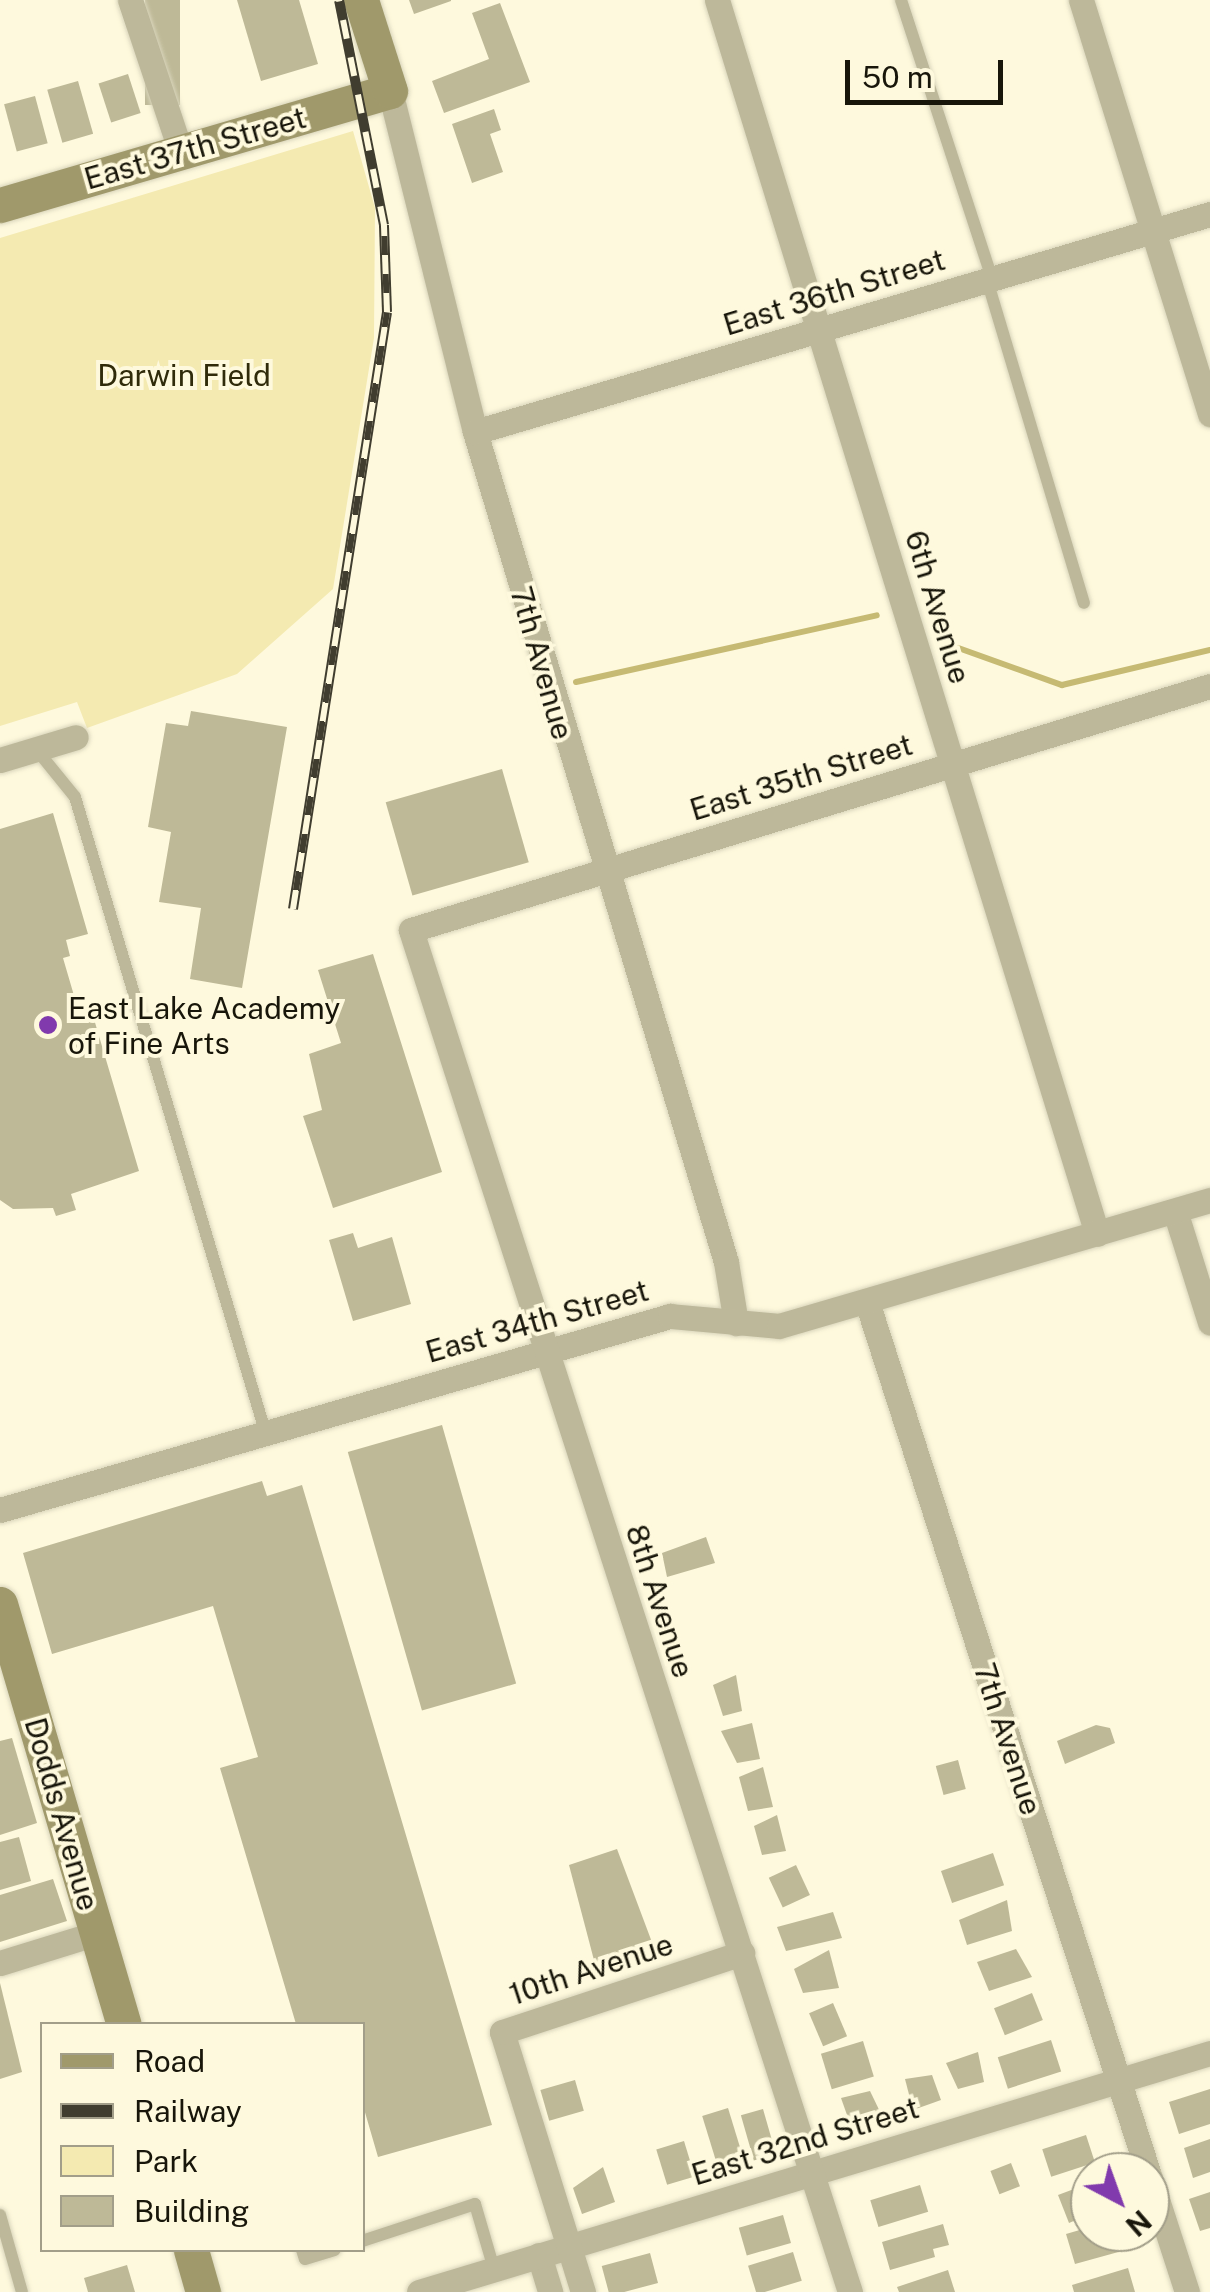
<!DOCTYPE html>
<style>
body{margin:0}
#map{position:relative;width:1210px;height:2292px;overflow:hidden;background:#fef9dd;font-family:"Public Sans",sans-serif}
div>[style]{position:absolute}
.green>*{inset:0;background:#f4eab1}
.stream>*{height:6px;margin:-3px;padding:0 3px;transform-origin:3px;border-radius:3px;background:#c6ba73}
.building>*{inset:0;background:#beb997;transform-origin:0 0}
.roads{filter:drop-shadow(0 0 2px #d9d5bb) drop-shadow(0 0 2px #d9d5bb)}
.lane>*{height:12px;margin:-6px;padding:0 6px;transform-origin:6px;border-radius:6px;background:#bdb89a}
.street>*{height:25px;margin:-12.5px;padding:0 12.5px;transform-origin:12.5px;border-radius:12.5px;background:#bdb89a}
.secondary>*{height:35px;margin:-17.5px;padding:0 17.5px;transform-origin:17.5px;border-radius:17.5px;background:#a0996b}
.rail>*{height:10px;margin-top:-5px;transform-origin:0;background:repeating-linear-gradient(90deg,#fef9dd 0 19px,#403d2f 0 38px);box-sizing:border-box;border-block:2px solid #403d2f}
.dots>*{width:28px;height:28px;translate:-50% -50%;box-sizing:border-box;border:5px solid #fef9dd;border-radius:50%}
span{translate:-50% -50%;white-space:nowrap;text-align:center;line-height:1.15;-webkit-text-stroke:8px #fef9dd;paint-order:stroke}
.street-label{font-size:30px;color:#18160a}
.park-label{font-size:30px;color:#302b0a}
.poi-label{font-size:30px;color:#18160a}
.left{translate:0 -50%;text-align:left}
.legend{position:absolute;left:40px;top:2022px;width:325px;height:230px;box-sizing:border-box;background:#fef9dd;border:2px solid #a29e89;margin:0;padding:12px 18px;list-style:none;font-size:30px;color:#18160a}
.legend li{display:flex;align-items:center;gap:20px;height:50px}
.legend b{width:50px;border:2px solid #a29e89}
.north{position:absolute;left:1070px;top:2152px;width:100px;height:100px;box-sizing:border-box;background:#fef9dd;border:2px solid #a29e89;border-radius:50%;rotate:139deg;font-size:28px;font-weight:700;line-height:40px;text-align:center;color:#18160a}
.north::after{content:'';display:block;margin:auto;width:35px;height:45px;background:#813aad;clip-path:polygon(50% 0,100% 100%,50% 72%,0 100%)}
.scale{position:absolute;left:845px;top:60px;width:158px;height:45px;box-sizing:border-box;border:5px solid #18160a;border-top:0;padding-left:12px;font-size:30px;line-height:35px;white-space:nowrap;color:#18160a;-webkit-text-stroke:8px #fef9dd;paint-order:stroke}
</style>
<div id="map">
<div class="green">
<div style="clip-path:polygon(353px 131px,375px 208px,374px 338px,333px 589px,237px 674px,87px 728px,77px 702px,0 726px,0 238px)"></div>
</div>
<div class="stream">
<div style="left:950px;top:645px;width:119px;rotate:19.7deg"></div>
<div style="left:1062px;top:685px;width:152px;rotate:-13.3deg"></div>
<div style="left:576px;top:682px;width:308px;rotate:-12.5deg"></div>
</div>
<div class="building">
<div style="left:145px;top:0;width:35px;height:105px"></div>
<div style="clip-path:polygon(237px 0,299px 0,318px 64px,261px 81px)"></div>
<div style="clip-path:polygon(409px 0,451px 0,451px 1px,414px 14px)"></div>
<div style="clip-path:polygon(500px 3px,530px 82px,444px 113px,432px 81px,489px 59px,472px 13px)"></div>
<div style="left:128px;top:74px;width:41px;height:31px;rotate:72deg"></div>
<div style="left:78px;top:81px;width:55px;height:32px;rotate:74deg"></div>
<div style="left:35px;top:96px;width:49px;height:32px;rotate:75deg"></div>
<div style="clip-path:polygon(494px 109px,501px 130px,490px 134px,503px 172px,472px 183px,452px 124px)"></div>
<div style="clip-path:polygon(191px 711px,287px 727px,242px 988px,190px 979px,201px 908px,159px 902px,171px 832px,148px 827px,166px 723px,188px 726px)"></div>
<div style="left:502px;top:769px;width:97px;height:121px;rotate:74deg"></div>
<div style="clip-path:polygon(53px 813px,88px 934px,66px 940px,70px 956px,63px 958px,75px 999px,91px 1009px,139px 1171px,71px 1194px,76px 1210px,56px 1216px,53px 1208px,13px 1209px,0 1200px,0 829px)"></div>
<div style="clip-path:polygon(373px 954px,442px 1172px,333px 1208px,303px 1116px,322px 1110px,309px 1054px,341px 1043px,318px 970px)"></div>
<div style="clip-path:polygon(353px 1233px,358px 1248px,392px 1237px,411px 1304px,353px 1321px,329px 1240px)"></div>
<div style="left:442px;top:1425px;width:269px;height:98px;rotate:74deg"></div>
<div style="clip-path:polygon(262px 1481px,267px 1496px,302px 1485px,492px 2125px,378px 2157px,362px 2102px,362px 2024px,296px 2024px,220px 1768px,258px 1757px,213px 1606px,52px 1654px,23px 1553px)"></div>
<div style="clip-path:polygon(706px 1537px,715px 1563px,667px 1577px,662px 1553px)"></div>
<div style="clip-path:polygon(736px 1675px,742px 1711px,723px 1716px,713px 1685px)"></div>
<div style="clip-path:polygon(752px 1723px,760px 1759px,737px 1763px,721px 1731px)"></div>
<div style="clip-path:polygon(1096px 1725px,1110px 1728px,1115px 1743px,1065px 1764px,1057px 1741px)"></div>
<div style="clip-path:polygon(12px 1738px,37px 1823px,0 1835px,0 1741px)"></div>
<div style="left:958px;top:1760px;width:30px;height:23px;rotate:75deg"></div>
<div style="clip-path:polygon(763px 1767px,773px 1807px,748px 1811px,739px 1777px)"></div>
<div style="clip-path:polygon(777px 1815px,786px 1851px,762px 1855px,754px 1826px)"></div>
<div style="clip-path:polygon(19px 1837px,31px 1881px,0 1890px,0 1842px)"></div>
<div style="clip-path:polygon(617px 1849px,653px 1945px,595px 1964px,569px 1865px)"></div>
<div style="left:993px;top:1853px;width:34px;height:55px;rotate:71deg"></div>
<div style="left:796px;top:1865px;width:33px;height:30px;rotate:65deg"></div>
<div style="clip-path:polygon(53px 1879px,67px 1921px,0 1942px,0 1895px)"></div>
<div style="clip-path:polygon(1007px 1900px,1012px 1931px,967px 1945px,959px 1920px)"></div>
<div style="clip-path:polygon(833px 1912px,842px 1938px,786px 1951px,777px 1927px)"></div>
<div style="clip-path:polygon(1016px 1949px,1032px 1977px,989px 1991px,977px 1962px)"></div>
<div style="clip-path:polygon(829px 1950px,839px 1988px,803px 1993px,794px 1969px)"></div>
<div style="clip-path:polygon(0 1983px,22px 2072px,0 2079px)"></div>
<div style="left:1032px;top:1993px;width:29px;height:41px;rotate:68deg"></div>
<div style="left:833px;top:2003px;width:36px;height:26px;rotate:67deg"></div>
<div style="left:1051px;top:2040px;width:33px;height:56px;rotate:72deg"></div>
<div style="left:863px;top:2041px;width:37px;height:44px;rotate:73deg"></div>
<div style="clip-path:polygon(978px 2052px,984px 2082px,958px 2089px,946px 2063px)"></div>
<div style="clip-path:polygon(932px 2075px,941px 2100px,913px 2110px,905px 2079px)"></div>
<div style="left:575px;top:2080px;width:32px;height:36px;rotate:74deg"></div>
<div style="clip-path:polygon(1210px 2089px,1210px 2124px,1179px 2134px,1169px 2102px)"></div>
<div style="clip-path:polygon(870px 2091px,884px 2120px,852px 2129px,841px 2098px)"></div>
<div style="left:728px;top:2108px;width:52px;height:27px;rotate:73deg"></div>
<div style="left:763px;top:2109px;width:47px;height:23px;rotate:74deg"></div>
<div style="left:1086px;top:2135px;width:29px;height:46px;rotate:72deg"></div>
<div style="clip-path:polygon(1210px 2139px,1210px 2172px,1193px 2178px,1184px 2148px)"></div>
<div style="left:684px;top:2141px;width:37px;height:29px;rotate:73deg"></div>
<div style="left:1011px;top:2163px;width:25px;height:22px;rotate:69deg"></div>
<div style="clip-path:polygon(603px 2167px,615px 2202px,582px 2214px,573px 2188px)"></div>
<div style="clip-path:polygon(1090px 2183px,1090px 2214px,1069px 2223px,1058px 2195px)"></div>
<div style="left:920px;top:2185px;width:28px;height:52px;rotate:73deg"></div>
<div style="clip-path:polygon(1210px 2192px,1210px 2228px,1200px 2231px,1189px 2199px)"></div>
<div style="left:783px;top:2215px;width:29px;height:46px;rotate:74deg"></div>
<div style="clip-path:polygon(943px 2224px,949px 2245px,933px 2249px,935px 2257px,890px 2270px,882px 2242px)"></div>
<div style="clip-path:polygon(1090px 2227px,1117px 2232px,1122px 2251px,1075px 2264px,1066px 2234px)"></div>
<div style="left:793px;top:2252px;width:30px;height:47px;rotate:73deg"></div>
<div style="left:650px;top:2253px;width:31px;height:50px;rotate:75deg"></div>
<div style="clip-path:polygon(127px 2265px,135px 2292px,88px 2292px,84px 2278px)"></div>
<div style="clip-path:polygon(1128px 2268px,1135px 2292px,1074px 2292px,1072px 2285px)"></div>
<div style="clip-path:polygon(948px 2270px,955px 2292px,899px 2292px,897px 2287px)"></div>
</div>
<div class="roads">
<div class="lane">
<div style="left:901px;top:0;width:293px;rotate:71.9deg"></div>
<div style="left:987px;top:280px;width:337px;rotate:73.3deg"></div>
<div style="left:36px;top:749px;width:62px;rotate:50.9deg"></div>
<div style="left:75px;top:797px;width:665px;rotate:73.31deg"></div>
<div style="left:0;top:2215px;width:80px;rotate:74.1deg"></div>
<div style="left:362px;top:2241px;width:119px;rotate:-18.1deg"></div>
<div style="left:475px;top:2204px;width:68px;rotate:73.7deg"></div>
<div style="left:302px;top:2250px;width:9px;rotate:72deg"></div>
<div style="left:305px;top:2259px;width:31px;rotate:-17deg"></div>
</div>
<div class="street">
<div style="left:130px;top:0;width:160px;rotate:71.5deg"></div>
<div style="left:717px;top:0;width:1291px;rotate:72.88deg"></div>
<div style="left:1081px;top:0;width:434px;rotate:72.7deg"></div>
<div style="left:390px;top:91px;width:351px;rotate:76deg"></div>
<div style="left:475px;top:432px;width:867px;rotate:73.17deg"></div>
<div style="left:726px;top:1262px;width:62px;rotate:80.7deg"></div>
<div style="left:475px;top:432px;width:767px;rotate:-16.52deg"></div>
<div style="left:0;top:760px;width:79px;rotate:-16.8deg"></div>
<div style="left:1175px;top:1211px;width:117px;rotate:72.6deg"></div>
<div style="left:868px;top:1305px;width:911px;rotate:72.1deg"></div>
<div style="left:0;top:1510px;width:698px;rotate:-16.15deg"></div>
<div style="left:670px;top:1316px;width:109px;rotate:5.2deg"></div>
<div style="left:779px;top:1326px;width:449px;rotate:-16.3deg"></div>
<div style="left:0;top:1963px;width:102px;rotate:-17.2deg"></div>
<div style="left:1150px;top:2178px;width:120px;rotate:72deg"></div>
<div style="left:539px;top:2255px;width:39px;rotate:73deg"></div>
<div style="left:419px;top:2292px;width:826px;rotate:-16.81deg"></div>
<div style="left:583px;top:2292px;width:272px;rotate:-107.3deg"></div>
<div style="left:502px;top:2032px;width:253px;rotate:-18.2deg"></div>
<div style="left:850px;top:2292px;width:1431px;rotate:-107.87deg"></div>
<div style="left:411px;top:930px;width:835px;rotate:-16.98deg"></div>
</div>
<div class="secondary">
<div style="left:0;top:205px;width:406px;rotate:-16.3deg"></div>
<div style="left:390px;top:91px;width:96px;rotate:-107.7deg"></div>
<div style="left:0;top:1604px;width:438px;rotate:73.6deg"></div>
<div style="left:191px;top:2250px;width:44px;rotate:74.1deg"></div>
</div>
</div>
<div class="rail">
<div style="left:293px;top:909px;width:604px;rotate:-81.05deg"></div>
<div style="left:387px;top:312px;width:87px;rotate:-92deg"></div>
<div style="left:384px;top:225px;width:229px;rotate:-101.3deg"></div>
</div>
<div class="dots">
<div style="left:48px;top:1025px;background:#813aad"></div>
</div>
<div class="street-label">
<span style="left:195px;top:148px;rotate:-16deg">East 37th Street</span>
<span style="left:834px;top:292px;rotate:-17deg">East 36th Street</span>
<span style="left:938px;top:607px;rotate:73deg">6th Avenue</span>
<span style="left:542px;top:663px;rotate:74deg">7th Avenue</span>
<span style="left:801px;top:777px;rotate:-17deg">East 35th Street</span>
<span style="left:537px;top:1321px;rotate:-16deg">East 34th Street</span>
<span style="left:660px;top:1601px;rotate:72deg">8th Avenue</span>
<span style="left:1008px;top:1739px;rotate:72deg">7th Avenue</span>
<span style="left:62px;top:1814px;rotate:74deg">Dodds Avenue</span>
<span style="left:591px;top:1969px;rotate:-18deg">10th Avenue</span>
<span style="left:805px;top:2141px;rotate:-17deg">East 32nd Street</span>
</div>
<div class="park-label">
<span style="left:184px;top:375px">Darwin Field</span>
</div>
<div class="poi-label">
<span class="left" style="left:68px;top:1025px">East Lake Academy<br>of Fine Arts</span>
</div>
<ul class="legend">
<li><b style="height:12px;background:#a0996b"></b>Road</li>
<li><b style="height:12px;background:#403d2f"></b>Railway</li>
<li><b style="height:28px;background:#f4eab1"></b>Park</li>
<li><b style="height:28px;background:#beb997"></b>Building</li>
</ul>
<div class="north">N</div>
<div class="scale">50 m</div>
</div>
